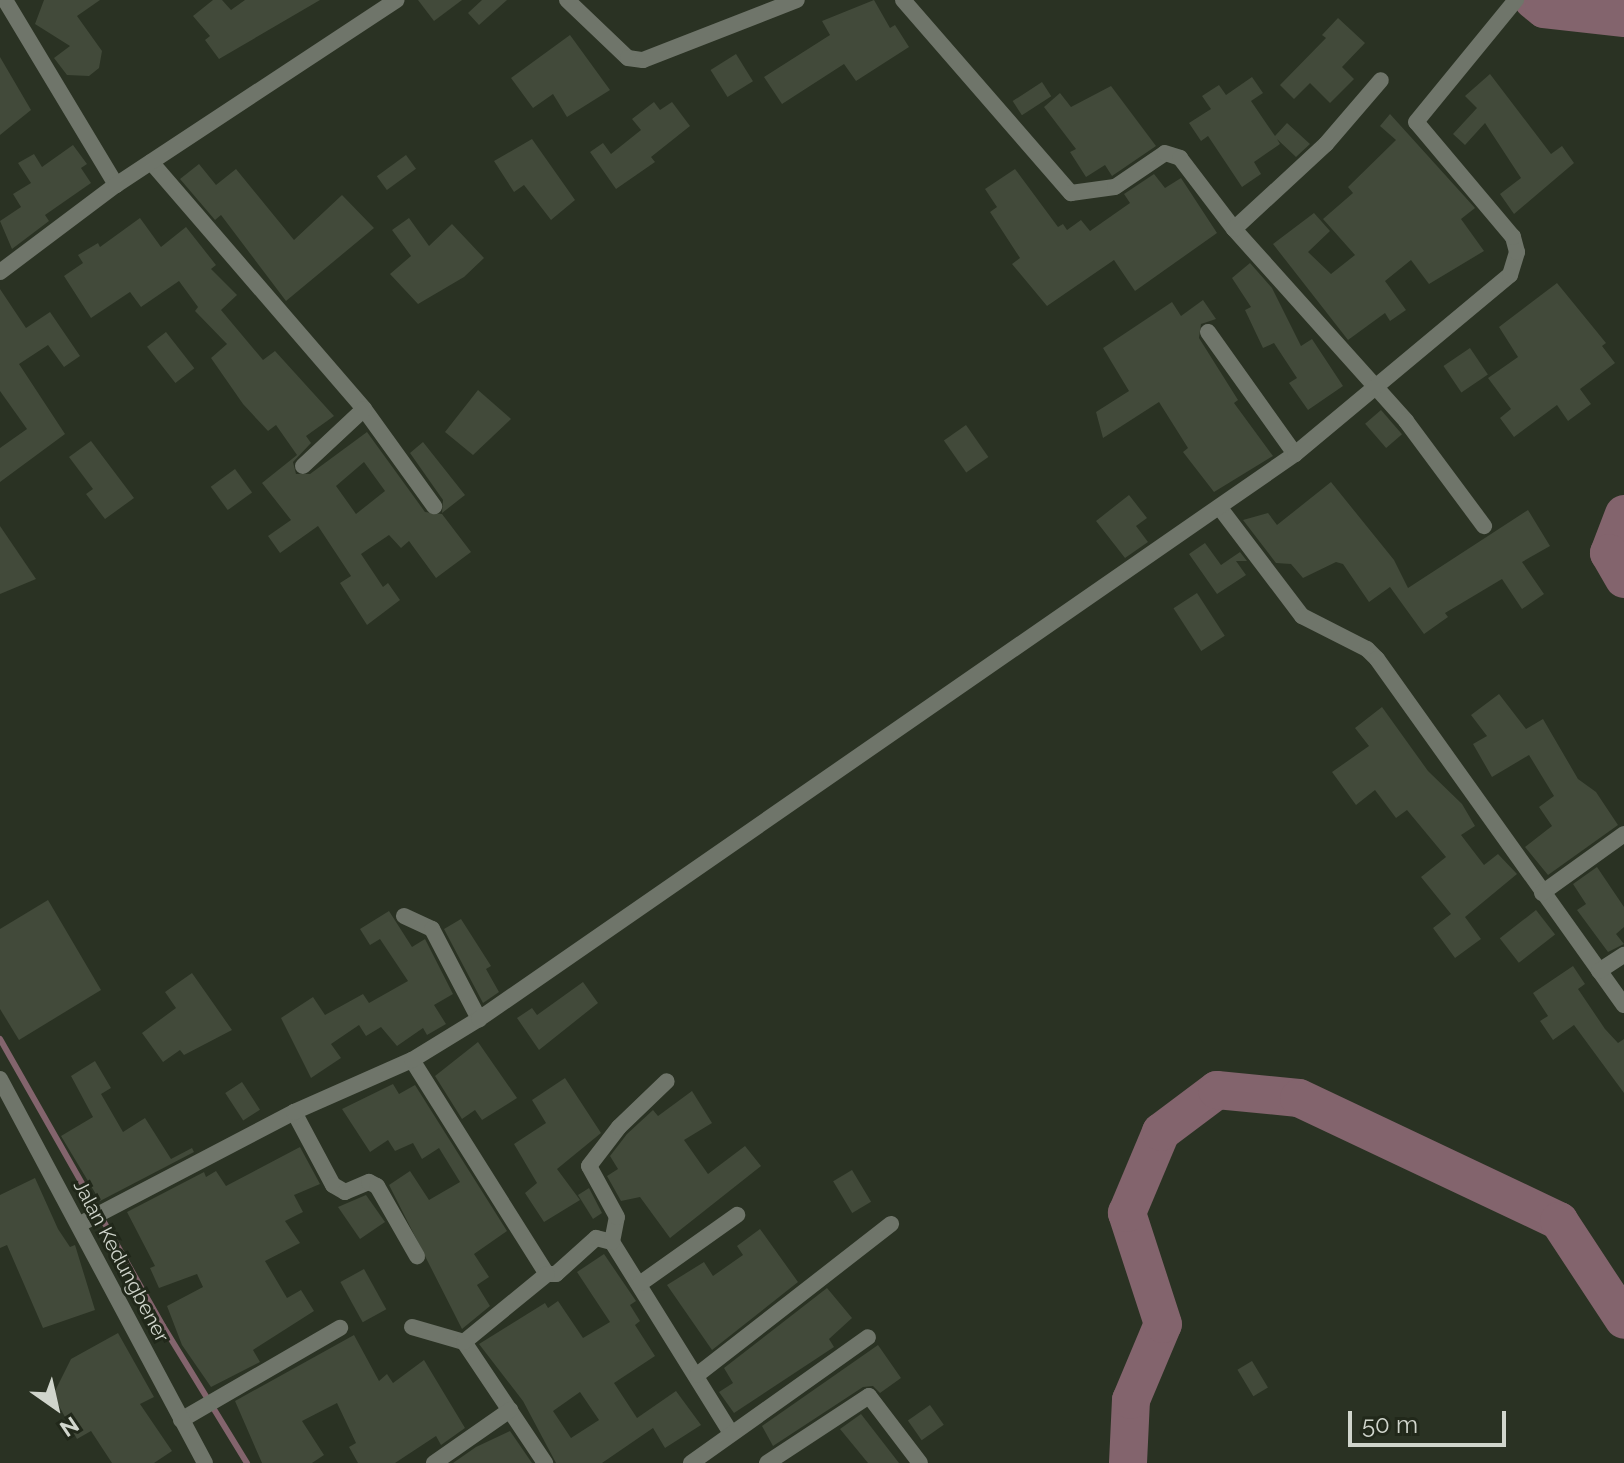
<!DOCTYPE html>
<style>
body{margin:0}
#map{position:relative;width:1624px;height:1463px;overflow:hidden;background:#2a3223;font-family:Raleway,sans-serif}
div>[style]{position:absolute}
.stream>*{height:6px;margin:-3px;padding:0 3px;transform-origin:3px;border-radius:3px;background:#83646d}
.river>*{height:38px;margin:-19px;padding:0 19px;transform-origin:19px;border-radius:19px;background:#83646d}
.building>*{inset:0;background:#424a3a;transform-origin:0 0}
.minor>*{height:16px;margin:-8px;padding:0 8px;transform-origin:8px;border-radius:8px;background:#6f756a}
.tertiary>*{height:16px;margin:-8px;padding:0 8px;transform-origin:8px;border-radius:8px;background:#6f756a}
span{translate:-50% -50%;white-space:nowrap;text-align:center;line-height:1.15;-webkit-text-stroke:6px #21281a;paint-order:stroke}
.street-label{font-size:20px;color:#d0d5cc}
.north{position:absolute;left:16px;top:1367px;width:80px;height:80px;-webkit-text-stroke:6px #21281a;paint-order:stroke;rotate:146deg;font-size:22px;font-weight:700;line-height:32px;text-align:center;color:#d0d5cc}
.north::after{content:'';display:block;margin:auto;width:28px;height:36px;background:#d0d5cc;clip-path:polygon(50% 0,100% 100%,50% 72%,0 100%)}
.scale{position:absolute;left:1348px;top:1411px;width:158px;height:36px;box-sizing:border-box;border:4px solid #d0d5cc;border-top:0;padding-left:10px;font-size:24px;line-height:28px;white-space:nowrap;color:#d0d5cc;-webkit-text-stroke:6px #21281a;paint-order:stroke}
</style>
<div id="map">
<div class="stream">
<div style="left:0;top:1039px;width:330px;rotate:60.4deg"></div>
<div style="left:163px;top:1326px;width:161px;rotate:58.5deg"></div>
</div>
<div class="river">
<div style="left:1533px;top:0;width:14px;rotate:39deg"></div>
<div style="left:1544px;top:9px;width:81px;rotate:6.4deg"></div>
<div style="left:1624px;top:514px;width:42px;rotate:111deg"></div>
<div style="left:1609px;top:553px;width:30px;rotate:60deg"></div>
<div style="left:1128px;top:1463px;width:63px;rotate:-87.3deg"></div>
<div style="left:1131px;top:1400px;width:82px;rotate:-67.2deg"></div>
<div style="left:1163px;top:1324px;width:117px;rotate:-108deg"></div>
<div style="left:1127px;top:1213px;width:88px;rotate:-67.2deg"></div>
<div style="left:1161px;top:1132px;width:70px;rotate:-36.9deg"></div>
<div style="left:1217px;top:1090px;width:82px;rotate:5.6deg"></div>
<div style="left:1299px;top:1098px;width:288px;rotate:25.3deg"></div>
<div style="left:1559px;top:1221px;width:118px;rotate:56.7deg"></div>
</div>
<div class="building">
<div style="clip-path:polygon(44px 0,100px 0,77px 16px,102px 51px,99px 68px,89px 76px,67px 75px,54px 58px,70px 46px,35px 24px)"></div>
<div style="clip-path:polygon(213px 0,222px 0,231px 10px,245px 0,320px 0,219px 59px,205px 40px,210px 36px,193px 16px)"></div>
<div style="clip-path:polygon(418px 0,462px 0,434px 21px)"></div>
<div style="clip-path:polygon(482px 0,507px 0,479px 25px,468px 13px)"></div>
<div style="clip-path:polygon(874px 0,890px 28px,895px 25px,909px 47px,856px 81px,844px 64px,782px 104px,764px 77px,830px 35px,822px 21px)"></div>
<div style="clip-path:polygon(1338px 18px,1365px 43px,1342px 67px,1354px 79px,1330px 103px,1310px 83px,1294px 99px,1280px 85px,1326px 38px,1322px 35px)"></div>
<div style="clip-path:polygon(570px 35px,610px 90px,567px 117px,553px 94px,533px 108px,511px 78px)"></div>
<div style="left:736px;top:54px;width:32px;height:30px;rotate:58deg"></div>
<div style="clip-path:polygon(0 57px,31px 110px,0 135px)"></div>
<div style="clip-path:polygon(1490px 74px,1551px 154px,1562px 146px,1574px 163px,1514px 214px,1500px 194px,1521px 178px,1485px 123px,1465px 145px,1453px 134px,1477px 108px,1465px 96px)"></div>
<div style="clip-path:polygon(1252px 77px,1263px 93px,1251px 101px,1275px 136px,1287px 123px,1310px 144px,1296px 157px,1277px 139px,1280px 144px,1254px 162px,1261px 174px,1242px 187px,1208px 136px,1201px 141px,1189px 123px,1211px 109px,1202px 96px,1219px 85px,1226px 95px)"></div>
<div style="left:1042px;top:82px;width:17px;height:35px;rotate:57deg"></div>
<div style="clip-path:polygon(1111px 86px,1156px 146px,1112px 176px,1105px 165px,1086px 177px,1070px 152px,1076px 149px,1044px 107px,1060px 93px,1071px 107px)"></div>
<div style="clip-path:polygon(654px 102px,660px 110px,672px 102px,690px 126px,651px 157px,655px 162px,616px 189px,590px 152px,603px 143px,611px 154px,641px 130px,632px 119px)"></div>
<div style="clip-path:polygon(1390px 114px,1475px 208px,1461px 219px,1484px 251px,1429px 284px,1411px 260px,1385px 281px,1406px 310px,1390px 321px,1385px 313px,1348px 340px,1273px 244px,1314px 213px,1330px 231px,1308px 252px,1331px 274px,1355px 255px,1323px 219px,1353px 193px,1348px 187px,1396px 140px,1380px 126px)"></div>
<div style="clip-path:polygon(532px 139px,575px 200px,551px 220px,524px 185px,514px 192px,494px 161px)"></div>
<div style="clip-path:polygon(73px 145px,87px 164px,81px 168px,91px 183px,45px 215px,49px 221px,12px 249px,0 221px,21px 207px,13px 194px,31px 183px,18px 163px,34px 154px,42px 167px)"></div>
<div style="left:406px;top:155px;width:17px;height:36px;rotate:54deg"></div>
<div style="clip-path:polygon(199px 164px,216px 185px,236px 169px,294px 240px,342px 195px,374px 228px,286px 301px,221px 215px,215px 220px,180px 179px)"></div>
<div style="clip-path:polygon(1015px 169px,1058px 227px,1063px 224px,1067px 230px,1081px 220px,1090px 231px,1130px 203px,1124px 194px,1154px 174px,1165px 188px,1181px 178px,1217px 233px,1135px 291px,1114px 260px,1047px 306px,1012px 264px,1020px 258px,990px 212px,997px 207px,985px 189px)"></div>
<div style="clip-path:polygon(evenodd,140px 218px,161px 247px,186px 227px,216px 265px,211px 269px,237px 295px,221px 310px,263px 360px,275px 351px,334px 416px,306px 436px,311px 443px,293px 462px,296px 474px,310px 474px,367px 432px,425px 512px,442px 514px,471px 552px,436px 578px,409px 541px,401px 548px,389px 535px,361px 554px,383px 587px,388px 583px,400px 600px,367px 625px,340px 583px,351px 576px,318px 526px,280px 553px,268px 536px,291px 520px,262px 483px,297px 455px,276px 425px,268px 431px,243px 404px,211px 358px,227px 344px,195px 311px,198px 307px,179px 281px,141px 307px,130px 292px,91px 318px,64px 276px,83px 263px,78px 255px,98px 243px,100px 247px,140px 218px,364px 462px,385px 491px,356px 514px,336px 486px,364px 462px)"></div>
<div style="clip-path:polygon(409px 218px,429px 246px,452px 224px,484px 258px,464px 277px,418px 304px,390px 274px,411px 256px,392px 230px)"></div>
<div style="clip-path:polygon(1250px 263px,1272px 288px,1301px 346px,1312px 339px,1343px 386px,1308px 410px,1289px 383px,1297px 378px,1274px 343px,1263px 348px,1245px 310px,1251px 307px,1232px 278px)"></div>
<div style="clip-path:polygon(1557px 283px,1606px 343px,1602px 346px,1615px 363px,1580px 389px,1591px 404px,1568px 421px,1557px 405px,1514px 437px,1500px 418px,1511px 409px,1488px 378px,1518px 357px,1499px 327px)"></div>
<div style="clip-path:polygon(0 289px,26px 328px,50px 312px,80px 356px,64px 367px,48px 345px,19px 364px,65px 434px,0 482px,0 448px,27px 429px,0 391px)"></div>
<div style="clip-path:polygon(1203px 300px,1216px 319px,1201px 324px,1199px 338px,1238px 400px,1234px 403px,1273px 456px,1214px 492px,1183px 452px,1188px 448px,1159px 402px,1103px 438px,1096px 412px,1129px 391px,1103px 348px,1172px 302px,1181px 316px)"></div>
<div style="left:166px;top:332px;width:46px;height:24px;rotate:52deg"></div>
<div style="left:1470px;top:348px;width:32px;height:32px;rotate:56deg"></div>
<div style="clip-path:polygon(478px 390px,511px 419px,473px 455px,445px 432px)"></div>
<div style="left:1381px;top:410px;width:32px;height:21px;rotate:49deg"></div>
<div style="left:966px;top:425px;width:39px;height:27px;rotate:55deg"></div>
<div style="clip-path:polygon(91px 441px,134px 498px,105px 519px,86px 494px,93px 489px,69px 457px)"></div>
<div style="clip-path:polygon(423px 442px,465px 495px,442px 513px,443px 500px,410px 453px)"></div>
<div style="left:235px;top:469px;width:29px;height:30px;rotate:54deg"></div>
<div style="clip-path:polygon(1331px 482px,1394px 560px,1408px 588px,1528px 510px,1550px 546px,1522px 562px,1544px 594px,1522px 609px,1502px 579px,1445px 613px,1448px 617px,1424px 634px,1390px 587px,1369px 602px,1343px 564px,1336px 562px,1303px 578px,1291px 564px,1276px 563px,1243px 520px,1268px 513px,1277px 525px)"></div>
<div style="clip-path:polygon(1129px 495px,1147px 518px,1136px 526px,1148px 542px,1125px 558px,1096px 521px)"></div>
<div style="clip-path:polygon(0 526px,36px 579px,0 594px)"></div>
<div style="clip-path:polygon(1205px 543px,1221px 565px,1240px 552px,1247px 561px,1236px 561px,1246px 575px,1217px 594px,1189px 554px)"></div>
<div style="left:1197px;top:593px;width:51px;height:28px;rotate:57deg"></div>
<div style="clip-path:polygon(1499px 694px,1526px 729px,1543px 719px,1578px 779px,1596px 792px,1618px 825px,1548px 875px,1525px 847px,1552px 826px,1539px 807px,1554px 796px,1529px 755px,1492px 777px,1473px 744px,1487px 736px,1471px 715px)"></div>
<div style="clip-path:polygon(1382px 707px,1428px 771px,1462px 804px,1475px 826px,1461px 835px,1484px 865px,1498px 854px,1517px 874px,1465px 917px,1481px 939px,1455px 958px,1433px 928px,1451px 914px,1421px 877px,1446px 857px,1407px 810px,1396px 818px,1375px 790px,1356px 805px,1332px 772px,1369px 746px,1355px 728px)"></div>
<div style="clip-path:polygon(1597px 867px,1624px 907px,1624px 927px,1616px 934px,1624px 944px,1608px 952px,1577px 910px,1586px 904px,1573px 884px)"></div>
<div style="clip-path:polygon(48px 900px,101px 990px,19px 1040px,0 1009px,0 929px)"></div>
<div style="left:1536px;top:910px;width:31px;height:46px;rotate:52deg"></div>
<div style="clip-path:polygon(389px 911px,412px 947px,425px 939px,453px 994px,434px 1005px,446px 1024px,427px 1035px,423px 1028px,397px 1046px,381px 1027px,366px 1036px,359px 1025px,331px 1044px,341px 1058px,311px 1078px,281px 1018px,313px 997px,325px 1015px,363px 994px,369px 1003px,408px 981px,380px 939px,370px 945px,360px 929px)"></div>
<div style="clip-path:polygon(461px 919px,491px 966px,486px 969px,499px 992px,483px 1003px,444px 929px)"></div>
<div style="clip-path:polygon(1573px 966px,1585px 984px,1578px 989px,1605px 1029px,1618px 1043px,1624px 1039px,1624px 1093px,1574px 1025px,1553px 1040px,1540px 1021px,1548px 1016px,1533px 993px)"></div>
<div style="clip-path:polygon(192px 973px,232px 1030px,184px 1055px,180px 1050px,163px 1062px,142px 1033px,176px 1008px,165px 992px)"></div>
<div style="clip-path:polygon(583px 982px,598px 1003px,539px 1050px,517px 1018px,532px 1008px,537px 1015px)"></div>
<div style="clip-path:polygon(478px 1042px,517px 1098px,482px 1120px,475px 1110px,462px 1119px,435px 1076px)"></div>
<div style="clip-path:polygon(95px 1061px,111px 1088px,101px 1094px,123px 1132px,145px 1118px,171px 1159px,192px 1148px,194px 1152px,100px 1201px,61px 1136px,93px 1117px,71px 1076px)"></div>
<div style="clip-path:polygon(565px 1078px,601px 1133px,557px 1169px,580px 1200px,544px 1222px,525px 1193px,537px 1183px,514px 1144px,546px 1123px,532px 1100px)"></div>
<div style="left:242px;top:1082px;width:33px;height:20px;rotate:57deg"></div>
<div style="clip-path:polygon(393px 1084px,399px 1094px,415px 1085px,507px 1231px,474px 1254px,489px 1277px,477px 1285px,490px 1306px,462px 1329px,389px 1185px,410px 1171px,429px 1200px,460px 1182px,439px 1148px,422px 1159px,413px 1143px,395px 1151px,388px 1140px,370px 1152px,342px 1109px)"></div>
<div style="clip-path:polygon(692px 1091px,712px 1123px,684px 1140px,708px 1174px,745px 1146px,761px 1166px,670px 1238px,640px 1197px,621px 1201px,607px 1176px,618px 1169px,610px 1156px,627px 1134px,653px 1110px,658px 1116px)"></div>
<div style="clip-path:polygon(300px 1147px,320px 1184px,294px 1195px,303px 1212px,285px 1221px,300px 1243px,265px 1261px,287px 1298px,301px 1290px,314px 1311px,253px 1350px,260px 1362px,211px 1387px,182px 1345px,167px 1306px,203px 1287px,197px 1274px,159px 1288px,150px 1268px,155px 1266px,127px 1212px,204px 1172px,206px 1177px,216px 1171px,226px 1186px)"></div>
<div style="left:852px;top:1170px;width:37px;height:22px;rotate:59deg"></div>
<div style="clip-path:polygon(35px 1178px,58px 1229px,70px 1247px,75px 1245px,95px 1310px,43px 1328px,7px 1245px,0 1248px,0 1195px)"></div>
<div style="clip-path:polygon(589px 1188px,602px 1213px,593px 1219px,578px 1195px)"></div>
<div style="clip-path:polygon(366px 1195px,385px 1222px,360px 1239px,338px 1207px)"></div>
<div style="clip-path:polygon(760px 1229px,798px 1282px,712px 1350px,667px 1285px,704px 1262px,713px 1276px,743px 1255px,737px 1246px)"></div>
<div style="clip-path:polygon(evenodd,604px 1254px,636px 1301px,630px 1305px,640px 1321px,635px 1325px,655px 1356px,614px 1383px,637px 1418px,676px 1391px,701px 1425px,665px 1448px,653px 1428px,602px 1463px,556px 1463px,523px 1401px,479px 1344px,545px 1303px,548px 1308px,558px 1301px,583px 1338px,610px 1322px,577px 1272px,604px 1254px,580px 1392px,599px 1420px,571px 1438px,553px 1411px,580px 1392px)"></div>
<div style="left:364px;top:1269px;width:46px;height:27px;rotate:61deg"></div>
<div style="clip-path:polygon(827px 1288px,852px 1318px,829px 1339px,834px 1347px,734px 1413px,719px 1392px,733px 1383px,724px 1368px)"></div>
<div style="clip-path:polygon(118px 1333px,154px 1397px,140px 1404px,172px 1451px,154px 1463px,112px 1463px,91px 1431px,77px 1439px,53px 1395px,71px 1359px)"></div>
<div style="clip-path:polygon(354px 1335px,379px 1381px,387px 1374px,393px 1383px,424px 1360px,465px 1428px,441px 1445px,436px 1436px,395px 1463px,358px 1463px,349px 1447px,356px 1443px,337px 1403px,302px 1421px,324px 1455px,312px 1463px,262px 1463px,235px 1401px)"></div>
<div style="clip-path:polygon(878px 1345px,901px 1378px,880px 1393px,873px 1386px,863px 1387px,773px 1446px,762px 1426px)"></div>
<div style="left:1252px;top:1361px;width:31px;height:17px;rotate:59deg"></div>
<div style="left:930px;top:1405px;width:24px;height:27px;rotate:55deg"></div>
<div style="clip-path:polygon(861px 1414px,899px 1463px,868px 1463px,840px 1429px)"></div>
<div style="clip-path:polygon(510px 1431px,532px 1463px,453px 1463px,476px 1447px)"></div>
</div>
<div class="minor">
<div style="left:5px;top:0;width:216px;rotate:59deg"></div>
<div style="left:567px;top:0;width:84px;rotate:43.6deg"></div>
<div style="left:628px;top:58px;width:15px;rotate:8deg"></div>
<div style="left:643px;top:60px;width:165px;rotate:-21.3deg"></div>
<div style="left:903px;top:0;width:256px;rotate:49deg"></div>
<div style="left:1071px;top:193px;width:44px;rotate:-7.8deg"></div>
<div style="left:1115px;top:187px;width:60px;rotate:-34.2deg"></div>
<div style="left:1165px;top:153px;width:16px;rotate:18deg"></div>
<div style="left:1180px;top:158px;width:89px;rotate:52.7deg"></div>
<div style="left:1234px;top:229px;width:258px;rotate:48.1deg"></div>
<div style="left:1406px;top:421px;width:131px;rotate:53.4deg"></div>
<div style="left:151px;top:162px;width:326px;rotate:49.2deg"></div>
<div style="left:364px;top:409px;width:120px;rotate:54.2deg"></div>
<div style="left:1234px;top:229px;width:125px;rotate:-42.7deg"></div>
<div style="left:1326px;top:144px;width:84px;rotate:-49.3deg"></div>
<div style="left:0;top:272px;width:145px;rotate:-36.9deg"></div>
<div style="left:116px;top:185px;width:336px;rotate:-33.4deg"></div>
<div style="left:1208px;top:332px;width:150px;rotate:54.5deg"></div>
<div style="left:303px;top:466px;width:83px;rotate:-43.1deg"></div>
<div style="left:1220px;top:508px;width:136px;rotate:52.8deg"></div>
<div style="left:1302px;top:616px;width:73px;rotate:26.9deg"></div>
<div style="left:1367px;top:649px;width:14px;rotate:45deg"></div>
<div style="left:1377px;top:659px;width:425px;rotate:54.5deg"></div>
<div style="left:1542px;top:893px;width:101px;rotate:-35.7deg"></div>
<div style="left:404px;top:916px;width:31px;rotate:25deg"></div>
<div style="left:432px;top:929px;width:102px;rotate:62.4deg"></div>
<div style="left:1599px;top:971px;width:30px;rotate:-33deg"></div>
<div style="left:412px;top:1060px;width:253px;rotate:57.8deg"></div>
<div style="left:547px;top:1274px;width:9px"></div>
<div style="left:556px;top:1274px;width:54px;rotate:-42deg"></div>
<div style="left:596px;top:1238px;width:16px;rotate:14deg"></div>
<div style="left:612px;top:1242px;width:225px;rotate:58.1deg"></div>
<div style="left:294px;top:1112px;width:83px;rotate:61.9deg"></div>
<div style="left:333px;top:1185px;width:14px;rotate:30deg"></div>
<div style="left:345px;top:1192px;width:26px;rotate:-23deg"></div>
<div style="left:369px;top:1182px;width:9px;rotate:27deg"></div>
<div style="left:377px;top:1186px;width:81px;rotate:60.3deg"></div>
<div style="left:80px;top:1224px;width:242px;rotate:-27.6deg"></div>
<div style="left:294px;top:1112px;width:129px;rotate:-23.8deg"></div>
<div style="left:412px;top:1060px;width:79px;rotate:-31.5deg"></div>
<div style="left:479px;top:1019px;width:993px;rotate:-34.7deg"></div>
<div style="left:1295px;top:454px;width:280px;rotate:-39.8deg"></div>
<div style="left:1510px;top:275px;width:24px;rotate:-73deg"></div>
<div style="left:1517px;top:252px;width:16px;rotate:-105deg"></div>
<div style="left:1513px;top:237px;width:150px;rotate:-130.1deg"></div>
<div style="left:1416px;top:122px;width:158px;rotate:-50.7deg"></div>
<div style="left:612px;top:1242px;width:25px;rotate:-79deg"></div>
<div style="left:617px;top:1217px;width:58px;rotate:-118.8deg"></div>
<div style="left:589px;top:1166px;width:49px;rotate:-52.4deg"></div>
<div style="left:619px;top:1127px;width:66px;rotate:-43.8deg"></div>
<div style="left:641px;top:1283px;width:118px;rotate:-35.3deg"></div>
<div style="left:412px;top:1327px;width:54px;rotate:16.1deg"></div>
<div style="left:464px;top:1342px;width:146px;rotate:56.2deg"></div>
<div style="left:464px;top:1342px;width:107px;rotate:-39.3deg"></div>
<div style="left:697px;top:1375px;width:246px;rotate:-37.9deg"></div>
<div style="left:181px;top:1420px;width:184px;rotate:-30.1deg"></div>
<div style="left:434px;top:1463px;width:93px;rotate:-34.9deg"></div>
<div style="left:691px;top:1463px;width:217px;rotate:-35.4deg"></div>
<div style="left:767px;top:1463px;width:122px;rotate:-33.3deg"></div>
<div style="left:869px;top:1396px;width:84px;rotate:52.7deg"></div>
</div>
<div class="tertiary">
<div style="left:0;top:1079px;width:435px;rotate:61.9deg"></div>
</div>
<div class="street-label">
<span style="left:121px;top:1261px;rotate:62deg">Jalan Kedungbener</span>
</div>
<div class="north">N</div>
<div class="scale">50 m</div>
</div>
